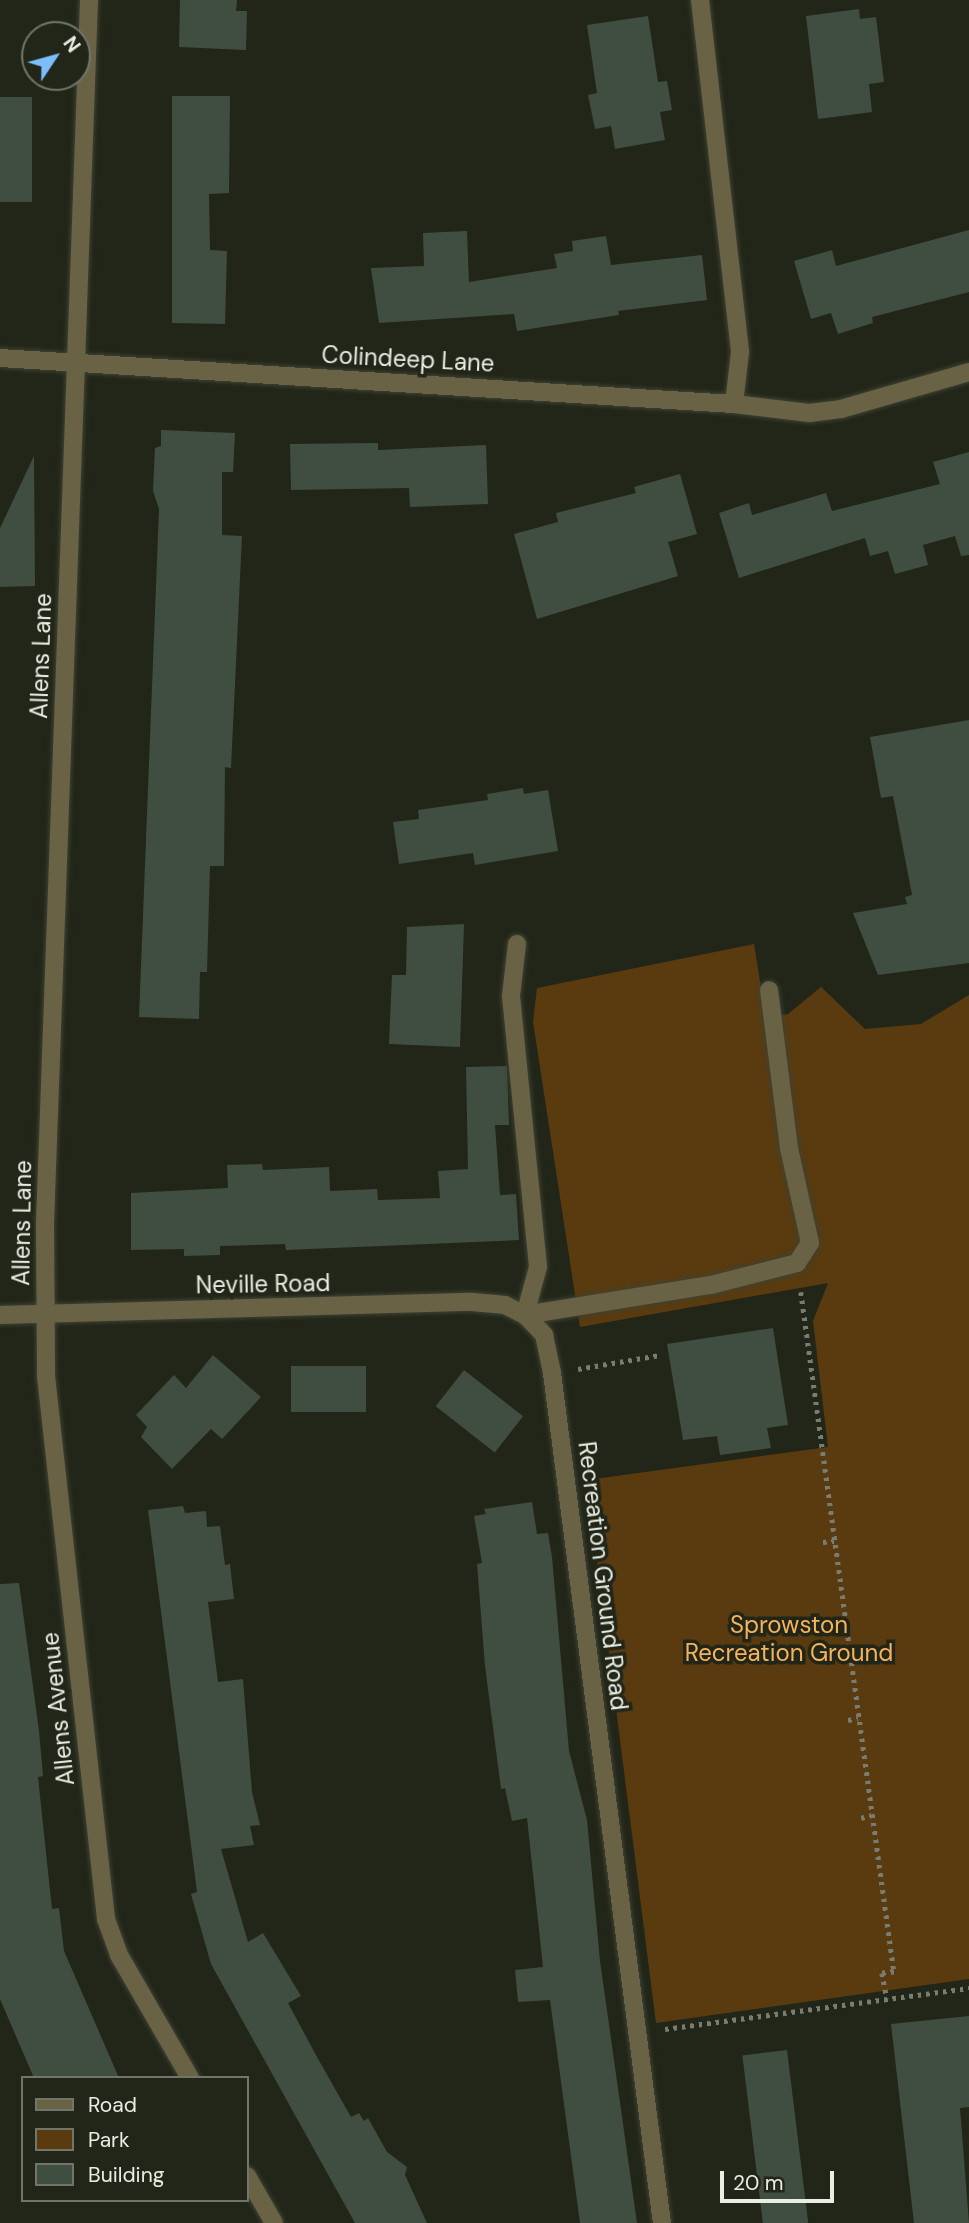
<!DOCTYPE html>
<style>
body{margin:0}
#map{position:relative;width:969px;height:2223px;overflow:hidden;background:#222618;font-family:"DM Sans",sans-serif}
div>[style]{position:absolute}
.green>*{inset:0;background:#5a3b0f}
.building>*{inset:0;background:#404d41;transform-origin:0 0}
.path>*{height:4.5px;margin-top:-2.25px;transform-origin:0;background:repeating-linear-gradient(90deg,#797d71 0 3.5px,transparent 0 8.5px)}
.roads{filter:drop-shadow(0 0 2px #3e4235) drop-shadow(0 0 2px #3e4235)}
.lane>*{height:18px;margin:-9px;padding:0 9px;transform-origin:9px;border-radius:9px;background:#6a6244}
.street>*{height:18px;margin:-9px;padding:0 9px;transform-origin:9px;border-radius:9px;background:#6a6244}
span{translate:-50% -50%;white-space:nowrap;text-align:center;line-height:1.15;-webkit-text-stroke:7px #222618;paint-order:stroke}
.street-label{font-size:24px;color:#eaede4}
.park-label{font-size:24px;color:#f7b35b}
.legend{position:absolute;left:21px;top:2076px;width:228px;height:126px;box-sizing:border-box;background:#222618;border:2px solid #72766a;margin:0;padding:9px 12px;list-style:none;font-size:21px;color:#eaede4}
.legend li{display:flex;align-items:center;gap:14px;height:35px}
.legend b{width:35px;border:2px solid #72766a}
.north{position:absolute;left:21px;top:21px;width:70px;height:70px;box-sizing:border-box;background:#222618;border:2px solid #72766a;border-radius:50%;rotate:54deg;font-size:19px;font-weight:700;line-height:28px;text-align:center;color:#eaede4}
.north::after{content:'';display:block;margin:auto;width:24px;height:32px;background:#7cbef9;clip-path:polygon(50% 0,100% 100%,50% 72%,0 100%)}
.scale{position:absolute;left:720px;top:2171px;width:114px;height:32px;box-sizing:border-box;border:4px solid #eaede4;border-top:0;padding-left:9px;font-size:21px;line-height:24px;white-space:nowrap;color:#eaede4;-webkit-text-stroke:5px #222618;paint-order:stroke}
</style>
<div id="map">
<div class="green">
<div style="clip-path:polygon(754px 944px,766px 1018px,788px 1014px,821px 987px,865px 1029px,921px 1024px,969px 995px,969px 1979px,656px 2023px,587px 1480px,828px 1447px,813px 1321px,828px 1283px,580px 1327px,533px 1022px,537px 988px)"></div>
</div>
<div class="building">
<div style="clip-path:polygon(180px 0,237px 0,236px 11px,247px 11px,246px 50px,179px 47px)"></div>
<div style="clip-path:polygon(859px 9px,860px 19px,876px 17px,884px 82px,869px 84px,872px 112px,818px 119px,806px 16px)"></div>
<div style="clip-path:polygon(648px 16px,658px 82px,667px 81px,672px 110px,660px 112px,665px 140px,615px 149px,611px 126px,595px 129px,588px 95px,597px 93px,587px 25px)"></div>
<div style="clip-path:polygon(172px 96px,230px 96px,229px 193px,209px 194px,210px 250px,227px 251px,225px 324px,172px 323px)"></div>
<div style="left:0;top:97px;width:32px;height:105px"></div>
<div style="clip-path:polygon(969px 230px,969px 292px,872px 317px,873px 323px,838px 334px,831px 313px,811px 319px,794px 261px,832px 250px,836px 266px)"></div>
<div style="clip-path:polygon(467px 231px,469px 282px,557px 268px,554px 254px,573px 251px,572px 241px,606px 236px,611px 265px,702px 255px,707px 300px,618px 311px,619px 315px,517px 331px,514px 314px,379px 323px,371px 268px,424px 266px,423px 233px)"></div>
<div style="clip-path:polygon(161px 430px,235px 433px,233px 472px,222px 472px,222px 535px,242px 536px,231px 768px,225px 767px,224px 866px,210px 866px,207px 972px,200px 972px,199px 1019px,139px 1017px,159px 509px,153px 491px,155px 448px,161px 446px)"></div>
<div style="clip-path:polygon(378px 443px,378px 450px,486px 445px,488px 504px,410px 507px,409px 488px,291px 490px,290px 444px)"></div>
<div style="clip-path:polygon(969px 452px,969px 555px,961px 556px,955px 536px,923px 545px,928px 565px,895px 574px,888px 551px,870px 556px,865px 538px,739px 578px,719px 513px,749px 503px,752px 515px,826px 493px,832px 511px,940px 484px,933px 462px)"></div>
<div style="clip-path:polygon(34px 456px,35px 586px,0 587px,0 528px)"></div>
<div style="clip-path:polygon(680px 474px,697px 534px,668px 542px,678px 576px,537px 619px,514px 534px,558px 522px,556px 513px,636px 493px,634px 487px)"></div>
<div style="clip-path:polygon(969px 720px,969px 963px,878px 975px,853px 913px,907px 904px,905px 897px,912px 895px,893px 796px,881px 798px,870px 737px)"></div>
<div style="clip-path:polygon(523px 788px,524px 794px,548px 790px,558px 851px,475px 865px,473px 853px,399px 864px,393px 822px,419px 819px,418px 810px,488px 800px,487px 794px)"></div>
<div style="clip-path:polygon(464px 924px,460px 1047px,389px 1044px,392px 975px,406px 975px,407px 927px)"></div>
<div style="clip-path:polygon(507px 1066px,509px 1125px,495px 1125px,500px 1195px,516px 1194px,519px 1240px,286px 1250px,285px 1244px,220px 1246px,220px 1255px,184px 1256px,184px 1249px,131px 1250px,131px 1193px,228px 1188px,227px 1165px,262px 1164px,263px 1170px,329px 1167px,330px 1191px,377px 1189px,378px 1200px,440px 1198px,438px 1171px,468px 1169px,466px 1067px)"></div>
<div style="clip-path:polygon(773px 1328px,788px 1425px,767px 1428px,771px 1448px,720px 1455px,717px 1436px,683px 1440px,667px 1344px)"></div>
<div style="clip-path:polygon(213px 1355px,261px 1397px,222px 1439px,211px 1429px,172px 1469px,141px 1437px,147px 1427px,136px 1415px,174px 1375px,186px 1388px)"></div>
<div style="left:366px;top:1366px;width:46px;height:75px;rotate:90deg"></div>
<div style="left:464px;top:1370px;width:75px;height:46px;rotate:38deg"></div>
<div style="clip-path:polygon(532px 1502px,537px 1534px,548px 1533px,552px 1557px,569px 1751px,587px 1820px,600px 1961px,637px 2223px,580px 2223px,550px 2000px,518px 2002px,515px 1970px,543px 1967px,527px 1818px,512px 1821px,505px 1788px,501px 1789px,485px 1666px,477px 1564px,482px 1563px,474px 1516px,486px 1514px,484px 1509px)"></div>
<div style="clip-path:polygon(183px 1506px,185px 1513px,206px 1511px,207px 1527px,220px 1526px,225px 1565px,230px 1564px,234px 1599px,208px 1602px,218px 1682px,243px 1679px,252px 1792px,260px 1825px,250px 1826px,254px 1845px,221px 1849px,248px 1942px,263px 1933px,301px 1996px,288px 2003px,317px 2057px,351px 2117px,359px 2113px,364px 2121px,368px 2118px,387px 2152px,407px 2167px,405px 2175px,427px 2223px,355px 2223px,211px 1964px,191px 1894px,197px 1892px,148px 1510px)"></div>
<div style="clip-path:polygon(19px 1583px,39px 1731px,43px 1776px,38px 1777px,52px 1909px,59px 1908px,64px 1951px,119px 2078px,34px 2078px,0 1999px,0 1584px)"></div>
<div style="clip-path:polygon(969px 2016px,969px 2107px,960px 2108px,969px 2223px,914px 2223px,891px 2024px)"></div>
<div style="left:787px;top:2050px;width:174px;height:45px;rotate:83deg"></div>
</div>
<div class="path">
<div style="left:801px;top:1292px;width:686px;rotate:82.21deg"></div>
<div style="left:894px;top:1972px;width:12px;rotate:175deg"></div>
<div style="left:882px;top:1973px;width:26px;rotate:79deg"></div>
<div style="left:578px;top:1369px;width:83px;rotate:-9.7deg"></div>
<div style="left:823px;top:1542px;width:11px;rotate:-5deg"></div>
<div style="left:848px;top:1720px;width:10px;rotate:-11deg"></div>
<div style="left:861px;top:1818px;width:11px;rotate:-15deg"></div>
<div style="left:665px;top:2029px;width:307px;rotate:-7.7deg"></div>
</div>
<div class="roads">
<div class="lane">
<div style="left:525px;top:1315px;width:188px;rotate:-9.2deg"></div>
<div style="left:711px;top:1285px;width:89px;rotate:-14.3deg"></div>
<div style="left:797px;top:1263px;width:24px;rotate:-57deg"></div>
<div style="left:810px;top:1243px;width:97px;rotate:-102.5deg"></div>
<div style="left:789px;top:1148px;width:159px;rotate:-97.2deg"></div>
</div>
<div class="street">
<div style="left:89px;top:0;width:1225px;rotate:92.06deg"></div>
<div style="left:45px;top:1224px;width:152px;rotate:89.6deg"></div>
<div style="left:46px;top:1376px;width:546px;rotate:83.69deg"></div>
<div style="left:106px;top:1919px;width:38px;rotate:70deg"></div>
<div style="left:119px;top:1955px;width:142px;rotate:60deg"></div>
<div style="left:700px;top:0;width:354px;rotate:83.5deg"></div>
<div style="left:740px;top:352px;width:52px;rotate:96.6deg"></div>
<div style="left:0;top:358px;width:735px;rotate:3.59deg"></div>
<div style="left:734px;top:404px;width:76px;rotate:6.8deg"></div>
<div style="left:809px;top:413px;width:32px;rotate:-7deg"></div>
<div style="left:841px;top:409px;width:133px;rotate:-16.1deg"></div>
<div style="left:517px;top:944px;width:52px;rotate:96.6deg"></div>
<div style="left:511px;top:996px;width:272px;rotate:84.3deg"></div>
<div style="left:538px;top:1267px;width:50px;rotate:105.2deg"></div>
<div style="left:525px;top:1315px;width:28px;rotate:46deg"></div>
<div style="left:544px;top:1335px;width:39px;rotate:78deg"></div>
<div style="left:552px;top:1373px;width:857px;rotate:82.63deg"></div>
<div style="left:0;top:1315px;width:472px;rotate:-1.6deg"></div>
<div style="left:472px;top:1302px;width:33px;rotate:5deg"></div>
<div style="left:505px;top:1305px;width:22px;rotate:27deg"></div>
<div style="left:247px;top:2176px;width:54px;rotate:60.1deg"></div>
</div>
</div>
<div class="street-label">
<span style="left:408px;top:359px;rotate:3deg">Colindeep Lane</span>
<span style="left:41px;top:656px;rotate:-88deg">Allens Lane</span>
<span style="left:22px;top:1223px;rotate:-89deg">Allens Lane</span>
<span style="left:263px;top:1284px;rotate:-1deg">Neville Road</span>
<span style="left:603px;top:1576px;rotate:83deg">Recreation Ground Road</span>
<span style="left:58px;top:1709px;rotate:-96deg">Allens Avenue</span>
</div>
<div class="park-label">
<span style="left:789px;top:1639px">Sprowston<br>Recreation Ground</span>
</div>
<ul class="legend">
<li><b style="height:9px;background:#6a6244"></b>Road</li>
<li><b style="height:19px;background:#5a3b0f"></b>Park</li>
<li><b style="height:19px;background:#404d41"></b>Building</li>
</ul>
<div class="north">N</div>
<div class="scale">20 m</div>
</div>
